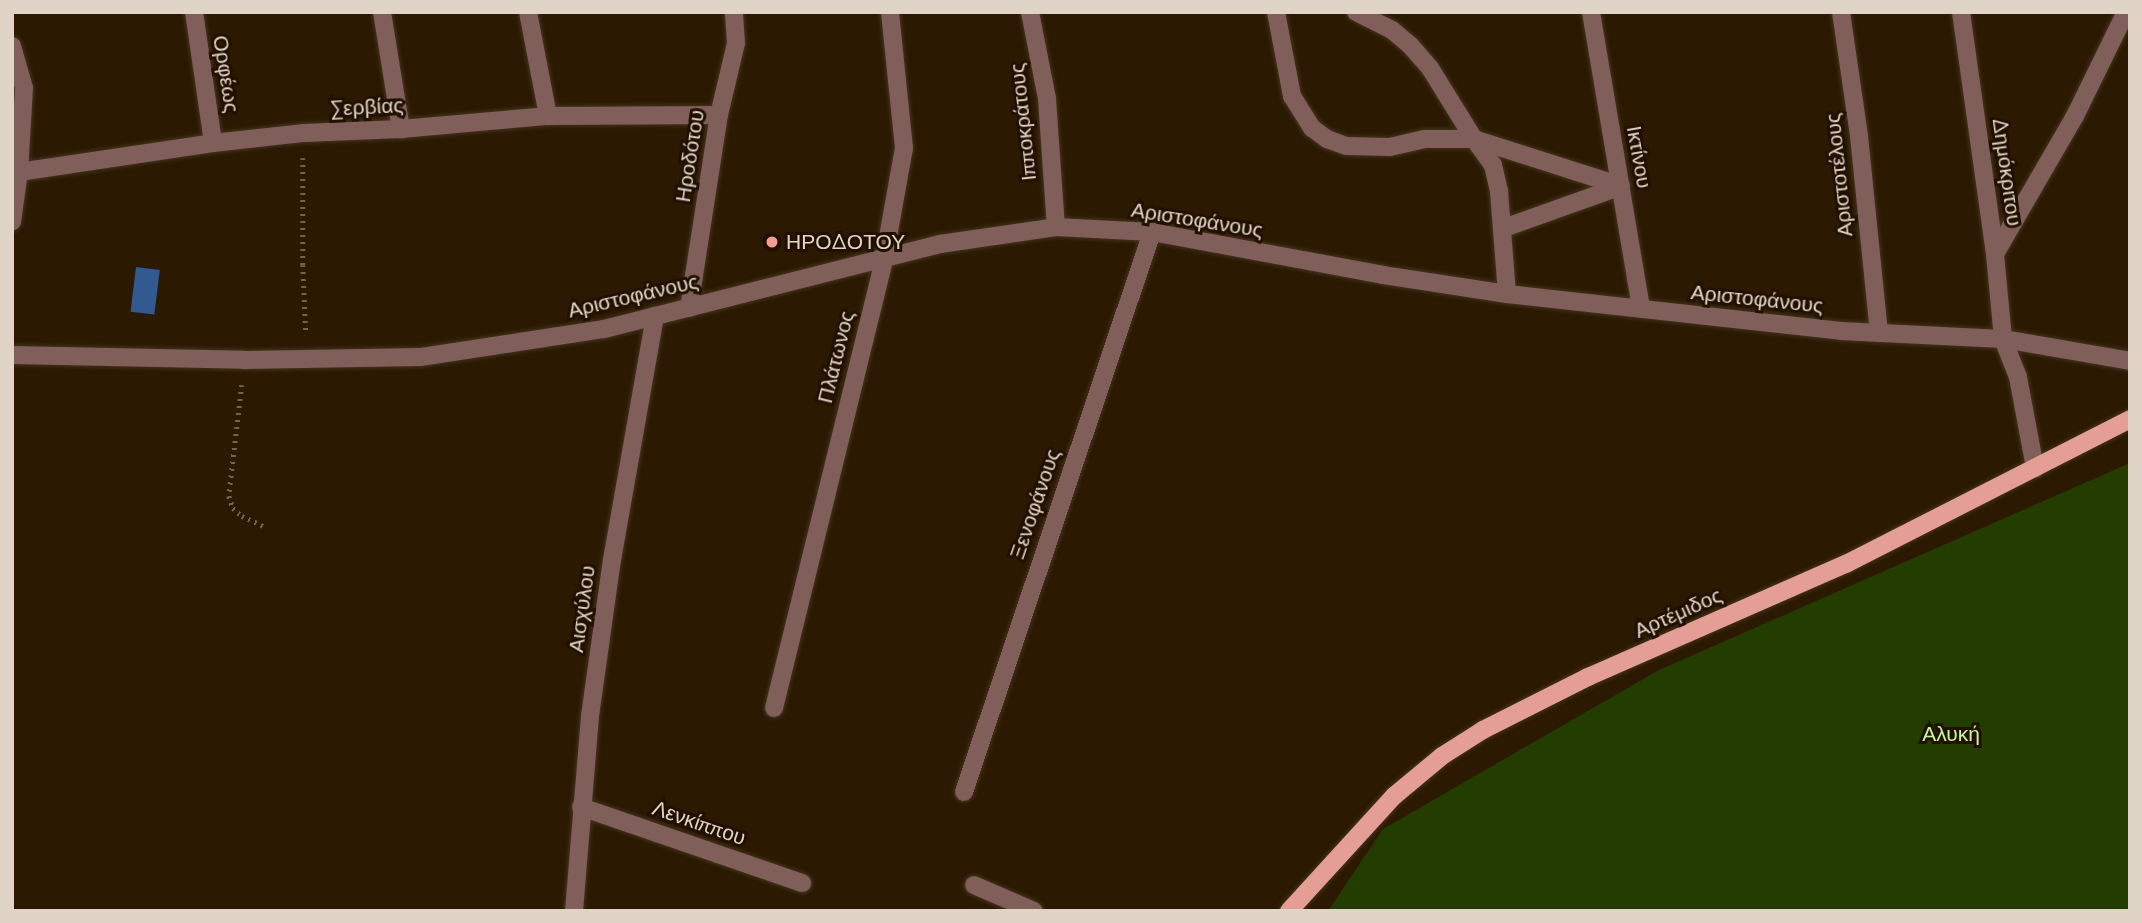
<!DOCTYPE html>
<meta charset="utf-8">
<style>
body{margin:0}
#map{position:relative;width:2142px;height:923px;overflow:hidden;background:#2b1902;font-family:"Nunito Sans",sans-serif}
div>[style]{position:absolute}
.green>*{inset:0;background:#233d00}
.water>*{inset:0;background:#325990;transform-origin:0 0}
.path>*{height:4.5px;margin-top:-2.25px;transform-origin:0;background:repeating-linear-gradient(90deg,#736450 0 2px,transparent 0 7px)}
.roads{filter:drop-shadow(0 0 2px #44331d) drop-shadow(0 0 2px #44331d)}
.minor>*{height:18px;margin:-9px;padding:0 9px;transform-origin:9px;border-radius:9px;background:#805e59}
.major>*{height:18px;margin:-9px;padding:0 9px;transform-origin:9px;border-radius:9px;background:#e49e96}
.dots>*{width:19px;height:19px;translate:-50% -50%;box-sizing:border-box;border:4px solid #211000;border-radius:50%}
span{translate:-50% -50%;white-space:nowrap;text-align:center;line-height:1.15;-webkit-text-stroke:6px #211000;paint-order:stroke}
.street-label{font-size:21px;color:#e0d4c6}
.poi-label{font-size:21px;color:#e0d4c6}
.left{translate:0 -50%;text-align:left}
.park-label{font-size:21px;color:#c5f699}
.frame{position:absolute;inset:0;border:14px solid #e0d4c6;pointer-events:none}
</style>
<div id="map">
<div class="green">
<div style="clip-path:polygon(2130px 463px,2130px 911px,1328px 911px,1383px 829px,1659px 670px)"></div>
</div>
<div class="water">
<div style="left:136px;top:267px;width:24px;height:45px;rotate:7deg"></div>
</div>
<div class="path">
<div style="left:303px;top:158px;width:107px;rotate:90deg"></div>
<div style="left:303px;top:265px;width:70px;rotate:87.5deg"></div>
<div style="left:242px;top:385px;width:112px;rotate:96.7deg"></div>
<div style="left:229px;top:496px;width:13px;rotate:72deg"></div>
<div style="left:233px;top:508px;width:12px;rotate:42deg"></div>
<div style="left:242px;top:516px;width:23px;rotate:25deg"></div>
</div>
<div class="roads">
<div class="minor">
<div style="left:194px;top:12px;width:132px;rotate:81.7deg"></div>
<div style="left:382px;top:12px;width:119px;rotate:80.8deg"></div>
<div style="left:528px;top:12px;width:106px;rotate:79.1deg"></div>
<div style="left:1030px;top:12px;width:89px;rotate:78.9deg"></div>
<div style="left:1047px;top:99px;width:128px;rotate:86deg"></div>
<div style="left:1276px;top:12px;width:86px;rotate:79.2deg"></div>
<div style="left:1292px;top:96px;width:38px;rotate:58deg"></div>
<div style="left:1312px;top:128px;width:19px;rotate:36deg"></div>
<div style="left:1327px;top:139px;width:20px;rotate:20deg"></div>
<div style="left:1346px;top:146px;width:44px;rotate:1.3deg"></div>
<div style="left:1390px;top:147px;width:35px;rotate:-13deg"></div>
<div style="left:1424px;top:139px;width:50px"></div>
<div style="left:1474px;top:139px;width:32px;rotate:54deg"></div>
<div style="left:1493px;top:165px;width:28px;rotate:77deg"></div>
<div style="left:1499px;top:192px;width:102px;rotate:85.5deg"></div>
<div style="left:1356px;top:12px;width:40px;rotate:26.6deg"></div>
<div style="left:1392px;top:30px;width:23px;rotate:40deg"></div>
<div style="left:1410px;top:45px;width:30px;rotate:49deg"></div>
<div style="left:1430px;top:68px;width:84px;rotate:58.2deg"></div>
<div style="left:1474px;top:139px;width:154px;rotate:17.7deg"></div>
<div style="left:1591px;top:12px;width:301px;rotate:80.4deg"></div>
<div style="left:1841px;top:12px;width:125px;rotate:81.7deg"></div>
<div style="left:1859px;top:136px;width:198px;rotate:84.2deg"></div>
<div style="left:1961px;top:12px;width:244px;rotate:82deg"></div>
<div style="left:1995px;top:254px;width:85px;rotate:84.6deg"></div>
<div style="left:2003px;top:339px;width:41px;rotate:68.5deg"></div>
<div style="left:2018px;top:377px;width:93px;rotate:79.4deg"></div>
<div style="left:12px;top:46px;width:44px;rotate:74.1deg"></div>
<div style="left:24px;top:88px;width:84px;rotate:93.4deg"></div>
<div style="left:19px;top:172px;width:50px;rotate:98deg"></div>
<div style="left:19px;top:172px;width:196px;rotate:-8.5deg"></div>
<div style="left:213px;top:143px;width:92px;rotate:-6.3deg"></div>
<div style="left:304px;top:133px;width:97px;rotate:-2.4deg"></div>
<div style="left:401px;top:129px;width:148px;rotate:-5.1deg"></div>
<div style="left:548px;top:116px;width:171px;rotate:-0.3deg"></div>
<div style="left:1504px;top:228px;width:124px;rotate:-19.7deg"></div>
<div style="left:1995px;top:254px;width:160px;rotate:-59.9deg"></div>
<div style="left:2075px;top:116px;width:116px;rotate:-63.9deg"></div>
<div style="left:689px;top:308px;width:195px;rotate:-81.2deg"></div>
<div style="left:719px;top:115px;width:74px;rotate:-76.7deg"></div>
<div style="left:736px;top:43px;width:31px;rotate:-94deg"></div>
<div style="left:12px;top:355px;width:232px;rotate:1.2deg"></div>
<div style="left:244px;top:360px;width:177px;rotate:-1deg"></div>
<div style="left:421px;top:357px;width:185px;rotate:-8.7deg"></div>
<div style="left:604px;top:329px;width:347px;rotate:-14.2deg"></div>
<div style="left:940px;top:244px;width:117px;rotate:-8.3deg"></div>
<div style="left:1056px;top:227px;width:96px;rotate:3deg"></div>
<div style="left:1152px;top:232px;width:235px;rotate:10.5deg"></div>
<div style="left:1383px;top:275px;width:125px;rotate:8.7deg"></div>
<div style="left:1507px;top:294px;width:336px;rotate:6.3deg"></div>
<div style="left:1841px;top:331px;width:162px;rotate:2.8deg"></div>
<div style="left:2003px;top:339px;width:129px;rotate:9.8deg"></div>
<div style="left:774px;top:708px;width:462px;rotate:-76.2deg"></div>
<div style="left:884px;top:259px;width:113px;rotate:-79.8deg"></div>
<div style="left:904px;top:148px;width:137px;rotate:-95.9deg"></div>
<div style="left:964px;top:792px;width:591px;rotate:-71.44deg"></div>
<div style="left:581px;top:807px;width:234px;rotate:19deg"></div>
<div style="left:974px;top:885px;width:65px;rotate:23.4deg"></div>
<div style="left:574px;top:911px;width:196px;rotate:-85.3deg"></div>
<div style="left:590px;top:716px;width:158px;rotate:-82deg"></div>
<div style="left:612px;top:560px;width:248px;rotate:-80deg"></div>
</div>
<div class="major">
<div style="left:1289px;top:911px;width:156px;rotate:-47.6deg"></div>
<div style="left:1394px;top:796px;width:62px;rotate:-39.8deg"></div>
<div style="left:1442px;top:756px;width:49px;rotate:-32.4deg"></div>
<div style="left:1483px;top:730px;width:118px;rotate:-26.8deg"></div>
<div style="left:1588px;top:677px;width:282px;rotate:-23.7deg"></div>
<div style="left:1846px;top:564px;width:319px;rotate:-27deg"></div>
</div>
</div>
<div class="dots">
<div style="left:772px;top:242px;background:#f59d8e"></div>
</div>
<div class="street-label">
<span style="left:226px;top:74px;rotate:81deg">Ορφέως</span>
<span style="left:367px;top:107px;rotate:-3deg">Σερβίας</span>
<span style="left:1023px;top:122px;rotate:-96deg">Ιπποκράτους</span>
<span style="left:690px;top:156px;rotate:-81deg">Ηροδότου</span>
<span style="left:1639px;top:157px;rotate:80deg">Ικτίνου</span>
<span style="left:2007px;top:172px;rotate:82deg">Δημόκριτου</span>
<span style="left:1839px;top:175px;rotate:-96deg">Αριστοτέλους</span>
<span style="left:1197px;top:220px;rotate:9deg">Αριστοφάνους</span>
<span style="left:633px;top:296px;rotate:-13deg">Αριστοφάνους</span>
<span style="left:1757px;top:299px;rotate:6deg">Αριστοφάνους</span>
<span style="left:836px;top:357px;rotate:-76deg">Πλάτωνος</span>
<span style="left:1035px;top:504px;rotate:-71deg">Ξενοφάνους</span>
<span style="left:582px;top:609px;rotate:-82deg">Αισχύλου</span>
<span style="left:1678px;top:613px;rotate:-24deg">Αρτέμιδος</span>
<span style="left:699px;top:823px;rotate:19deg">Λενκίππου</span>
</div>
<div class="poi-label">
<span class="left" style="left:786px;top:242px">ΗΡΟΔΟΤΟΥ</span>
</div>
<div class="park-label">
<span style="left:1951px;top:734px">Αλυκή</span>
</div>
<div class="frame"></div>
</div>
